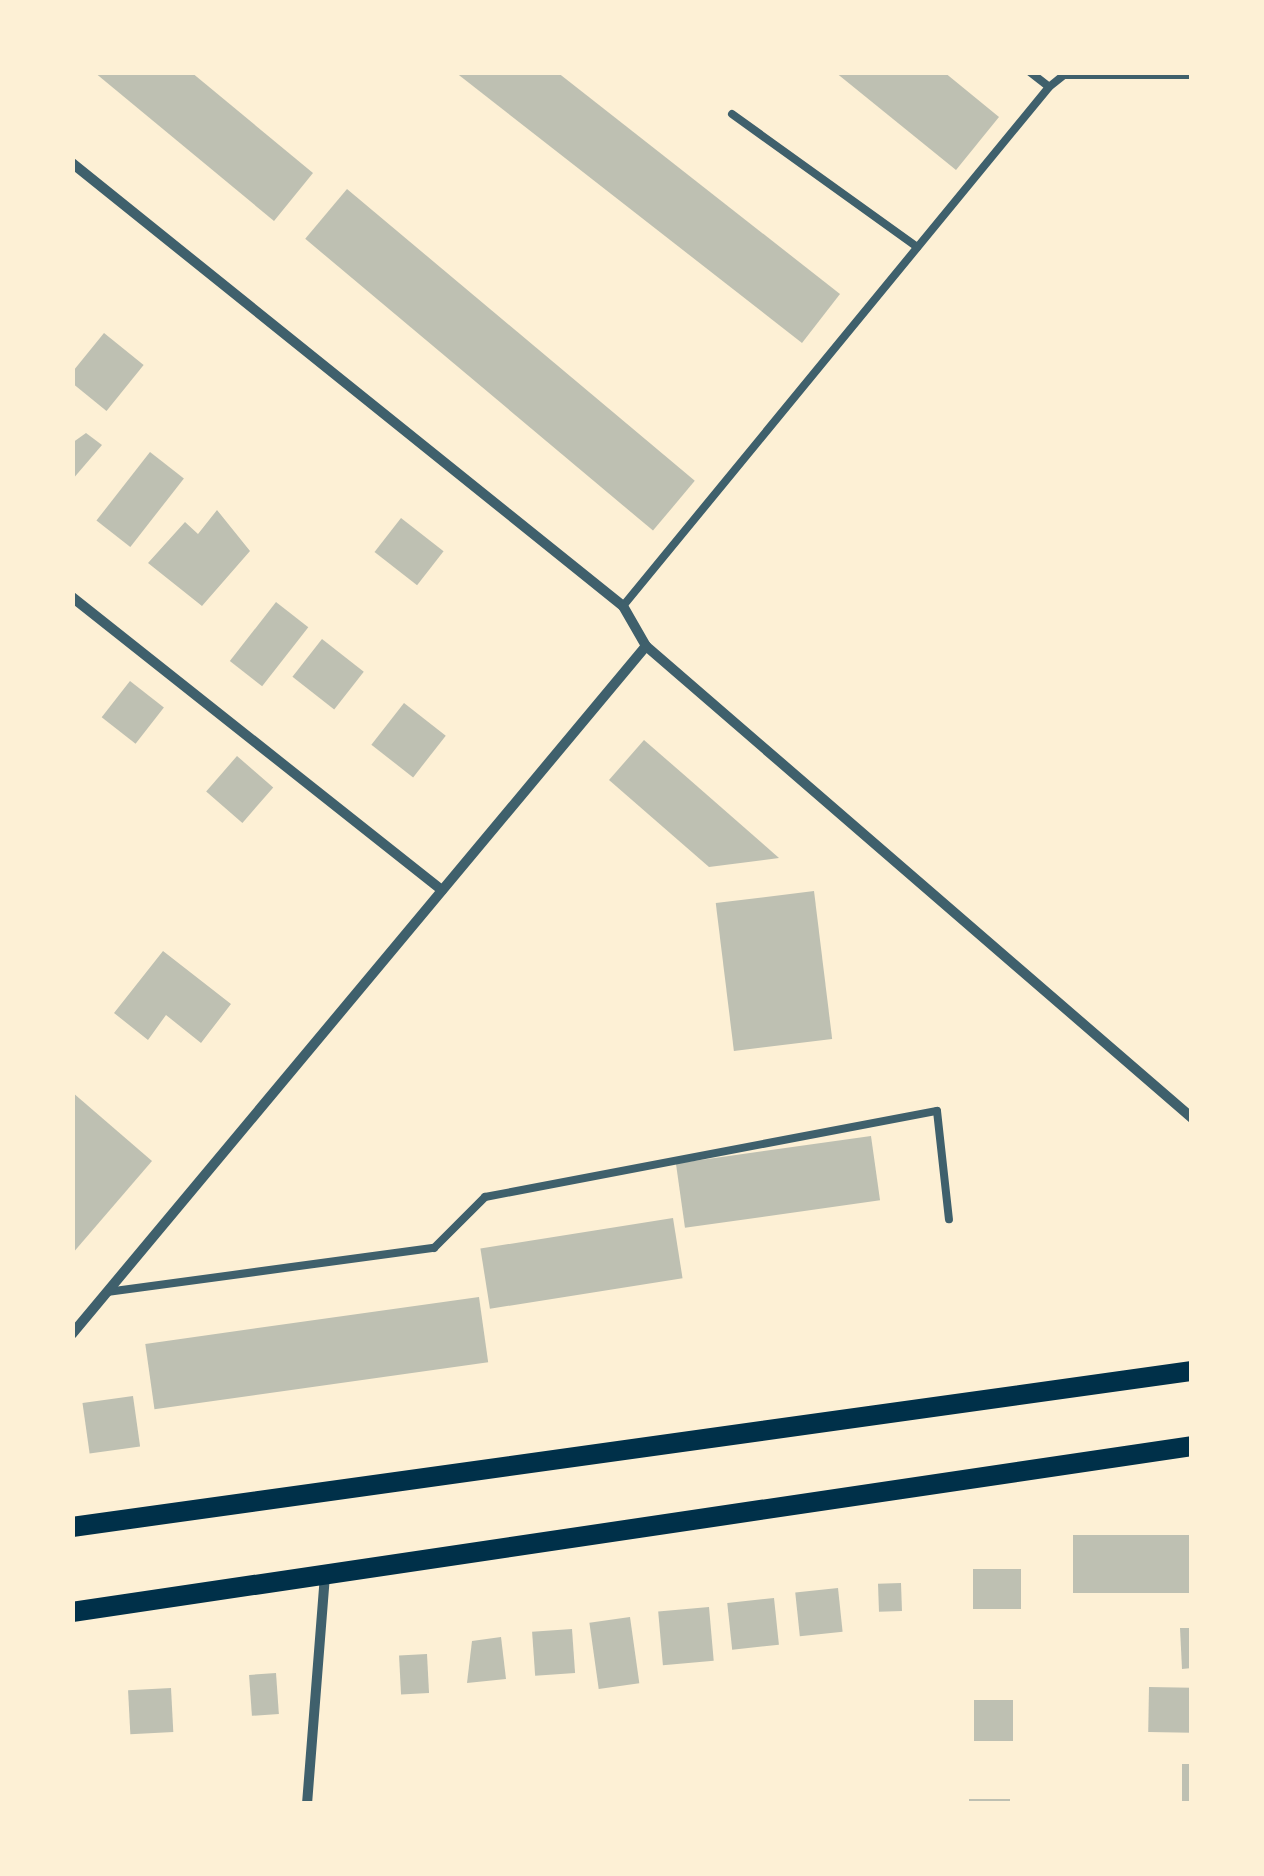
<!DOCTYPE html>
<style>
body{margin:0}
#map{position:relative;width:1264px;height:1876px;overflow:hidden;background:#fdf0d5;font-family:Helvetica,sans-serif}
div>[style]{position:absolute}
.building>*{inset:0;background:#bec0b2;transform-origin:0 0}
.service>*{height:8px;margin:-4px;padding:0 4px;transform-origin:4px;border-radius:4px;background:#3f606c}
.minor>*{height:10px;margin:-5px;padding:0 5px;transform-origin:5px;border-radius:5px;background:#3f606c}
.secondary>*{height:20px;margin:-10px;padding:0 10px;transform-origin:10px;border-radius:10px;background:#003049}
span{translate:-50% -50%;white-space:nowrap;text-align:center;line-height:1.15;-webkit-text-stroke:8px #fdf0d5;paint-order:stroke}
.frame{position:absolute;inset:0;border:75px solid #fdf0d5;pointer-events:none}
</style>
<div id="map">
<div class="building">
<div style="clip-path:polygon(94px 72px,191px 72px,313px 173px,274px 221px)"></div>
<div style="clip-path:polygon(455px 72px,557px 72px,840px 294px,802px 343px)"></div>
<div style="clip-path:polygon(835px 72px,944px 72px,999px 117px,956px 170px)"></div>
<div style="left:347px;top:189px;width:454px;height:65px;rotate:40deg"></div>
<div style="left:104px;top:333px;width:51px;height:59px;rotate:39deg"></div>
<div style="clip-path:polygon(86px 433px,102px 445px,72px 480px,72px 443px)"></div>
<div style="left:150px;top:452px;width:43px;height:87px;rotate:38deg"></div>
<div style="clip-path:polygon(217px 510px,250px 551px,202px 606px,148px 563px,185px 522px,198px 534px)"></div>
<div style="left:401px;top:518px;width:54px;height:43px;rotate:38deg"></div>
<div style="left:276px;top:602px;width:41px;height:75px;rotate:38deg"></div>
<div style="left:322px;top:639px;width:53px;height:48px;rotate:38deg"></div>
<div style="left:130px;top:681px;width:43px;height:46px;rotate:38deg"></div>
<div style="left:404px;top:703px;width:53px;height:53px;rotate:38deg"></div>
<div style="clip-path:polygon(644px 740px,682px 773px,779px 858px,709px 867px,609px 780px)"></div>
<div style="left:237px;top:756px;width:48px;height:47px;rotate:41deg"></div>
<div style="left:814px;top:891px;width:149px;height:99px;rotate:83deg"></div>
<div style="clip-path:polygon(163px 951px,231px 1004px,201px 1043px,166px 1015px,148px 1040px,114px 1013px)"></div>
<div style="clip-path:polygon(72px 1092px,152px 1161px,72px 1254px)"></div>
<div style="left:871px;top:1136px;width:65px;height:197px;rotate:82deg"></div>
<div style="left:673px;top:1218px;width:61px;height:195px;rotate:81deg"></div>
<div style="left:479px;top:1297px;width:66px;height:337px;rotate:82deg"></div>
<div style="left:133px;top:1396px;width:51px;height:51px;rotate:82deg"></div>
<div style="left:1192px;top:1535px;width:58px;height:119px;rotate:90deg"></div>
<div style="left:1021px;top:1569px;width:40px;height:48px;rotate:90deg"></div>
<div style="left:901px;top:1583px;width:28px;height:23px;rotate:88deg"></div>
<div style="left:838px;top:1588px;width:44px;height:43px;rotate:84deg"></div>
<div style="left:774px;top:1598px;width:47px;height:47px;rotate:84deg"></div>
<div style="left:709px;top:1607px;width:54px;height:51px;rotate:85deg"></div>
<div style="left:630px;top:1617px;width:67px;height:41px;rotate:82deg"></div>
<div style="clip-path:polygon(1180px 1628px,1192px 1628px,1192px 1668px,1182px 1669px)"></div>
<div style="left:572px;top:1629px;width:44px;height:40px;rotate:86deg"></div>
<div style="clip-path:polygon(501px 1637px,506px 1679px,467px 1683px,472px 1641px)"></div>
<div style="left:427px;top:1654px;width:39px;height:28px;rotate:87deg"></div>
<div style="left:276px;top:1673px;width:41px;height:27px;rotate:86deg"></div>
<div style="left:1149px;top:1687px;width:43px;height:45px;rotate:1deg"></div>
<div style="left:171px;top:1688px;width:44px;height:43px;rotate:87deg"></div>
<div style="left:1013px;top:1700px;width:41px;height:39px;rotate:90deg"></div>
<div style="left:1182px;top:1764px;width:10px;height:39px"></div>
<div style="left:969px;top:1799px;width:41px;height:5px"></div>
</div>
<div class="service">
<div style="left:1030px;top:72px;width:24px;rotate:38deg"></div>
<div style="left:732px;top:114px;width:228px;rotate:35.7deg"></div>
<div style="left:623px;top:606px;width:671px;rotate:-50.62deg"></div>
<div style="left:1049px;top:87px;width:19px;rotate:-39deg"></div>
<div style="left:1064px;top:75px;width:128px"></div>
<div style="left:107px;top:1292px;width:330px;rotate:-7.7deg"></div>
<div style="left:434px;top:1248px;width:72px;rotate:-45deg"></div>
<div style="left:485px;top:1197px;width:460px;rotate:-10.8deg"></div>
<div style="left:937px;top:1111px;width:109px;rotate:83.7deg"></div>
</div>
<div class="minor">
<div style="left:72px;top:163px;width:707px;rotate:38.8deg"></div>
<div style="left:623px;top:606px;width:46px;rotate:60.1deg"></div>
<div style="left:646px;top:646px;width:722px;rotate:40.84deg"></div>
<div style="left:72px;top:597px;width:472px;rotate:38.4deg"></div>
<div style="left:72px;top:1334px;width:896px;rotate:-50.16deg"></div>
<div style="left:307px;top:1804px;width:229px;rotate:-85.5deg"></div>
</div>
<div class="secondary">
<div style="left:72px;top:1527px;width:1131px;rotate:-7.93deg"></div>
<div style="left:72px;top:1612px;width:1132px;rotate:-8.43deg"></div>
</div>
<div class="frame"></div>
</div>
